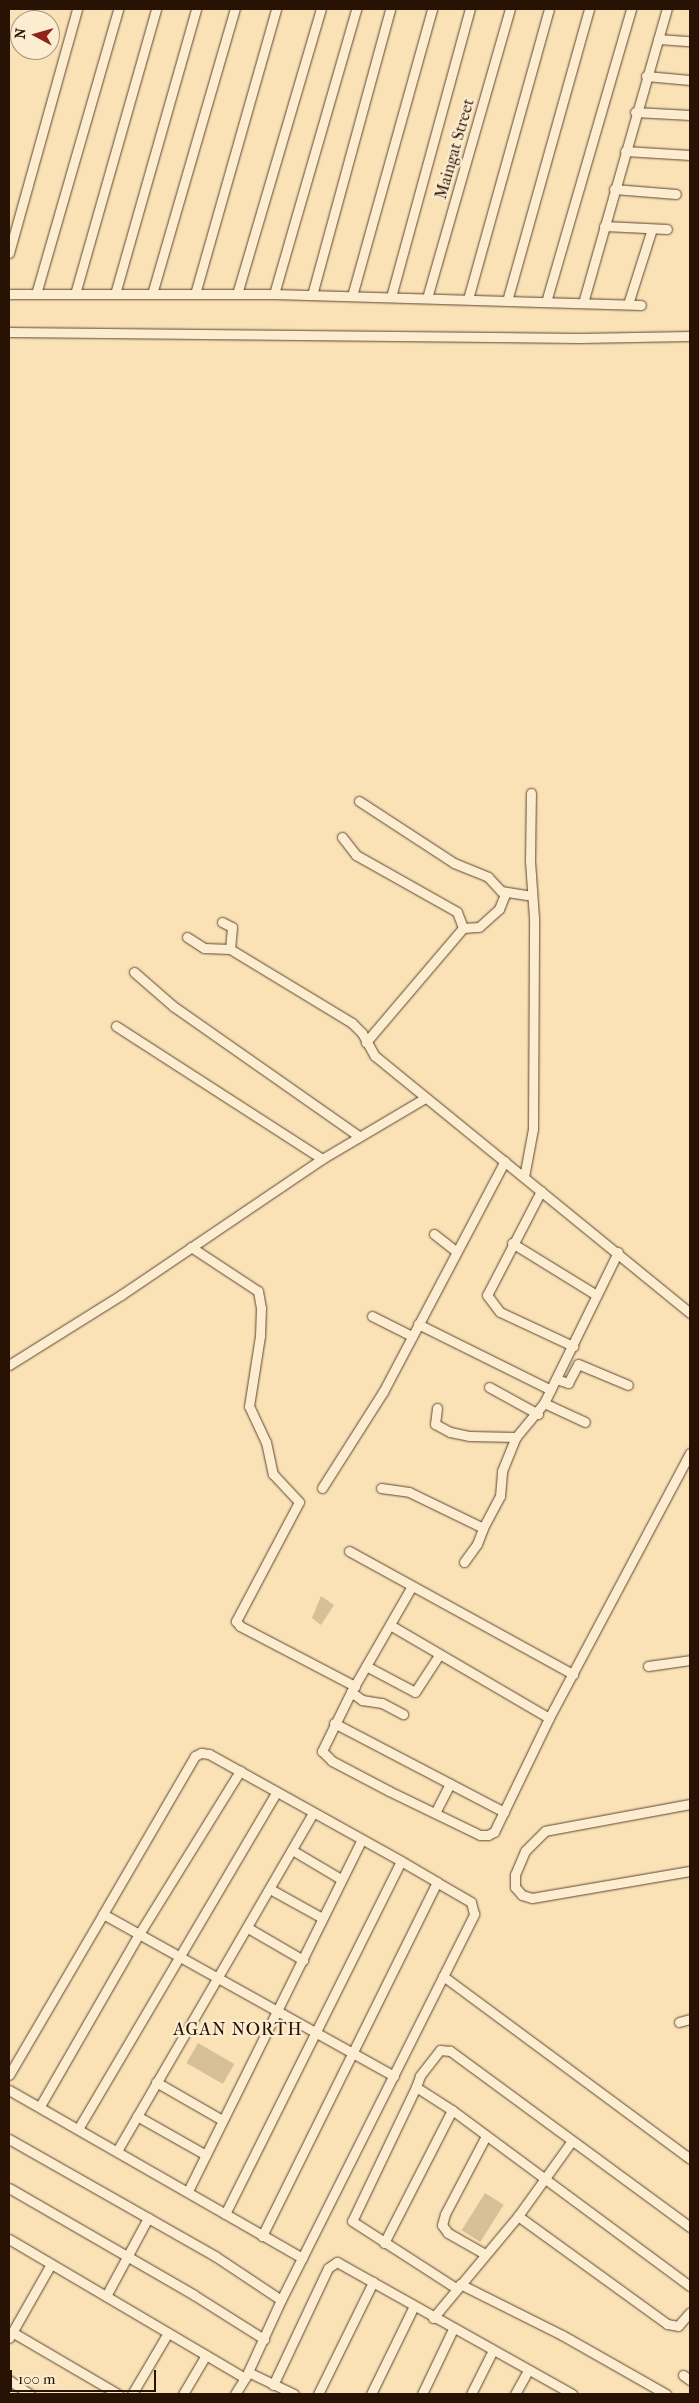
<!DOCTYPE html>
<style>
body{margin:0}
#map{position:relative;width:699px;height:2403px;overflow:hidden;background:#fbe2b6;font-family:"IM FELL French Canon",serif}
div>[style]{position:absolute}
.green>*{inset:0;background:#d7bf98;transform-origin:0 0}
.roads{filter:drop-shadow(0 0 1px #5c4630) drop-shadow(0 0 1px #5c4630)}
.street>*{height:9px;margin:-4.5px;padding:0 4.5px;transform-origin:4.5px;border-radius:4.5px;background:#fcecd0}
span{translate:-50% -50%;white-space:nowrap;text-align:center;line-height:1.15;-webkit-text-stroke:4.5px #fcecd0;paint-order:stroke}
.street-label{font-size:16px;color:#271203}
.neighbourhood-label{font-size:18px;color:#271203;letter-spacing:1px}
.frame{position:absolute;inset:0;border:10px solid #271203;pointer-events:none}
.north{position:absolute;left:10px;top:10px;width:50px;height:50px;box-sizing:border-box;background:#fcecd0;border:1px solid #a7957e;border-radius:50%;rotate:276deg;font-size:14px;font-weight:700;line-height:20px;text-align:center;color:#271203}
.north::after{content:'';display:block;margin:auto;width:18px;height:22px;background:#8f2418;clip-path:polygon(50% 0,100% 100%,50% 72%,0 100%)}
.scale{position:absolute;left:10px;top:2370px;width:146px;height:22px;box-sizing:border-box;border:2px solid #271203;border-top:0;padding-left:6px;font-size:15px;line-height:18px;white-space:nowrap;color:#271203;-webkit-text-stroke:4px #fcecd0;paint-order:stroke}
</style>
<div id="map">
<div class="green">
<div style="clip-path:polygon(321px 1596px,334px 1605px,321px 1625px,312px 1618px)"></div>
<div style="left:198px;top:2043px;width:42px;height:23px;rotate:30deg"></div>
<div style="left:485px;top:2193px;width:22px;height:44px;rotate:32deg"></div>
</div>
<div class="roads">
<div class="street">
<div style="left:658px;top:39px;width:32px;rotate:4deg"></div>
<div style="left:646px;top:76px;width:44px;rotate:5.2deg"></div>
<div style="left:635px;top:112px;width:55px;rotate:3.1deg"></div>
<div style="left:625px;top:151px;width:65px;rotate:3.5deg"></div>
<div style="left:614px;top:189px;width:62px;rotate:4.6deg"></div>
<div style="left:604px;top:226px;width:63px;rotate:2.7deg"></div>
<div style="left:9px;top:253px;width:253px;rotate:-74.4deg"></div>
<div style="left:9px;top:294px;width:265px"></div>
<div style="left:274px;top:294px;width:367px;rotate:1.7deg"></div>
<div style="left:36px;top:294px;width:297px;rotate:-73.9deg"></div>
<div style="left:75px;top:294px;width:296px;rotate:-74.1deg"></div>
<div style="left:115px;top:294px;width:296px;rotate:-74.1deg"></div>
<div style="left:152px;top:294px;width:297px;rotate:-73.8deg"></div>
<div style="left:195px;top:294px;width:296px;rotate:-74.1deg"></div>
<div style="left:237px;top:294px;width:297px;rotate:-73.6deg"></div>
<div style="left:274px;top:294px;width:297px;rotate:-73.9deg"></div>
<div style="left:312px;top:295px;width:296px;rotate:-74.7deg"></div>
<div style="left:352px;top:296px;width:298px;rotate:-74.4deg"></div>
<div style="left:391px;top:297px;width:299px;rotate:-74.7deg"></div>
<div style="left:427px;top:298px;width:301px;rotate:-74deg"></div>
<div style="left:468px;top:299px;width:301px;rotate:-74.4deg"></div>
<div style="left:507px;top:301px;width:303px;rotate:-74.3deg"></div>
<div style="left:546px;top:302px;width:305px;rotate:-73.8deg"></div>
<div style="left:583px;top:303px;width:306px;rotate:-74.1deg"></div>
<div style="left:628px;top:304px;width:79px;rotate:-72.3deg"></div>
<div style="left:9px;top:332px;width:570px;rotate:0.6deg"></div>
<div style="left:579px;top:338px;width:111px;rotate:-1deg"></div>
<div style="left:359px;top:801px;width:113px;rotate:33.1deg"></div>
<div style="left:454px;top:863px;width:37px;rotate:22deg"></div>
<div style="left:488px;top:877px;width:19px;rotate:47deg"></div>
<div style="left:501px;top:891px;width:31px;rotate:9deg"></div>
<div style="left:342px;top:837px;width:23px;rotate:52deg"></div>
<div style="left:356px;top:855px;width:116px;rotate:29.4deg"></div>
<div style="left:457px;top:912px;width:17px;rotate:69deg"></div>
<div style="left:463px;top:928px;width:150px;rotate:130.4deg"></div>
<div style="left:222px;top:922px;width:11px;rotate:27deg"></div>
<div style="left:232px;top:927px;width:22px;rotate:95deg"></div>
<div style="left:463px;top:928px;width:16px;rotate:-4deg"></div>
<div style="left:479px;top:927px;width:27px;rotate:-42deg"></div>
<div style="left:499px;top:909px;width:18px;rotate:-68deg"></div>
<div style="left:187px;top:937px;width:20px;rotate:33deg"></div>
<div style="left:204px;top:948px;width:26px;rotate:2deg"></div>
<div style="left:230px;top:949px;width:143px;rotate:31.2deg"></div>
<div style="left:352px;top:1023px;width:14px;rotate:45deg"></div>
<div style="left:362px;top:1033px;width:26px;rotate:61deg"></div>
<div style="left:375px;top:1056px;width:407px;rotate:39.2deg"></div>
<div style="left:134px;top:972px;width:52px;rotate:41.1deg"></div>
<div style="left:173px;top:1006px;width:227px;rotate:35deg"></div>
<div style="left:116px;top:1026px;width:245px;rotate:32.8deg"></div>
<div style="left:322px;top:1159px;width:120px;rotate:-30.6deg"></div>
<div style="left:524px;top:1177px;width:49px;rotate:-79.4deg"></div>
<div style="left:533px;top:1129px;width:211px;rotate:-89.7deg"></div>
<div style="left:534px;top:918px;width:57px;rotate:-94deg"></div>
<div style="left:530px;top:861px;width:68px;rotate:-89.2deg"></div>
<div style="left:541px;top:1191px;width:117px;rotate:117.4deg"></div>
<div style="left:487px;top:1295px;width:21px;rotate:53deg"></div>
<div style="left:500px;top:1312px;width:81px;rotate:25deg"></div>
<div style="left:434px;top:1234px;width:28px;rotate:38deg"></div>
<div style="left:512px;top:1243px;width:97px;rotate:31.6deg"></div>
<div style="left:191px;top:1247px;width:80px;rotate:33.3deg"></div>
<div style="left:258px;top:1291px;width:17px;rotate:80deg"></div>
<div style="left:261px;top:1308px;width:28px;rotate:92deg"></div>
<div style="left:260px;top:1336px;width:71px;rotate:98.9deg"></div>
<div style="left:249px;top:1406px;width:40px;rotate:65deg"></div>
<div style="left:266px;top:1442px;width:33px;rotate:78deg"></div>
<div style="left:273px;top:1474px;width:38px;rotate:47deg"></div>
<div style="left:299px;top:1502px;width:135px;rotate:117.9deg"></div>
<div style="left:236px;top:1621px;width:6px;rotate:51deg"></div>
<div style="left:240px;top:1626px;width:130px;rotate:27.6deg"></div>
<div style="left:372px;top:1316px;width:45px;rotate:26.6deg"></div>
<div style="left:418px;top:1324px;width:148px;rotate:26.4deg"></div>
<div style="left:9px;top:1365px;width:132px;rotate:-32deg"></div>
<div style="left:121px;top:1295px;width:243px;rotate:-34.1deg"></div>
<div style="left:556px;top:1379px;width:13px;rotate:18deg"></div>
<div style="left:568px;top:1383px;width:21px;rotate:-62deg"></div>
<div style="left:578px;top:1364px;width:54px;rotate:22.8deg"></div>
<div style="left:489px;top:1387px;width:56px;rotate:28.9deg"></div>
<div style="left:544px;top:1403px;width:45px;rotate:24.9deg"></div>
<div style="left:437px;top:1408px;width:16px;rotate:97deg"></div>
<div style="left:435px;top:1424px;width:17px;rotate:28deg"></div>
<div style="left:450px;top:1432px;width:19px;rotate:12deg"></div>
<div style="left:469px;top:1436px;width:47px;rotate:1.2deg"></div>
<div style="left:516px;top:1437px;width:44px;rotate:-50.5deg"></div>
<div style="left:544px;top:1403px;width:168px;rotate:-63.9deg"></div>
<div style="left:322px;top:1488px;width:114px;rotate:-57.6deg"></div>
<div style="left:383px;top:1392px;width:261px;rotate:-62.2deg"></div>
<div style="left:381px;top:1488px;width:28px;rotate:8deg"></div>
<div style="left:409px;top:1492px;width:82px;rotate:25.9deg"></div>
<div style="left:483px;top:1528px;width:36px;rotate:-62deg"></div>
<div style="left:500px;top:1496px;width:25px;rotate:-85deg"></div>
<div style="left:502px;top:1471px;width:37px;rotate:-68deg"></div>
<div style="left:349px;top:1551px;width:256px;rotate:28.8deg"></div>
<div style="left:464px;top:1562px;width:22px;rotate:-54deg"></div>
<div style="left:477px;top:1544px;width:17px;rotate:-69deg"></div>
<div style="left:412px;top:1586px;width:122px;rotate:119.9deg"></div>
<div style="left:351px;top:1692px;width:66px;rotate:116.2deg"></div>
<div style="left:322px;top:1751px;width:14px;rotate:45deg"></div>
<div style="left:332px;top:1761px;width:64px;rotate:27.8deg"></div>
<div style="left:389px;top:1791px;width:101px;rotate:25.8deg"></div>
<div style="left:480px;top:1835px;width:8px"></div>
<div style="left:488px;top:1835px;width:7px;rotate:-27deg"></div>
<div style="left:494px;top:1832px;width:127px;rotate:-64.2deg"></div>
<div style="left:549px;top:1718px;width:300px;rotate:-62deg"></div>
<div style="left:390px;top:1625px;width:184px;rotate:30.3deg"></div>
<div style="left:366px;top:1666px;width:55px;rotate:28deg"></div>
<div style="left:415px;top:1692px;width:44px;rotate:-57deg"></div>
<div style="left:648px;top:1666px;width:42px;rotate:-8.1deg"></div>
<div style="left:351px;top:1692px;width:14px;rotate:36deg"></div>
<div style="left:362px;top:1700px;width:20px;rotate:9deg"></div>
<div style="left:382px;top:1703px;width:24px;rotate:28deg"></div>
<div style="left:334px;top:1723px;width:192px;rotate:27.6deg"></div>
<div style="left:690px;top:1804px;width:147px;rotate:169.5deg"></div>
<div style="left:545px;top:1831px;width:28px;rotate:135deg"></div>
<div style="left:525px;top:1851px;width:26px;rotate:113deg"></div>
<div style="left:515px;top:1875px;width:12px;rotate:90deg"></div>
<div style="left:515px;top:1887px;width:11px;rotate:49deg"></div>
<div style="left:522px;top:1895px;width:10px;rotate:17deg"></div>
<div style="left:532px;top:1898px;width:160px;rotate:-9.7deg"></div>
<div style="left:435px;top:1813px;width:33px;rotate:-63deg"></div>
<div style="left:292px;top:1850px;width:57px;rotate:30.6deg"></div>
<div style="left:270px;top:1889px;width:60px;rotate:29.1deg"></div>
<div style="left:103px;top:1914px;width:183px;rotate:-59.8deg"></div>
<div style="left:195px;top:1756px;width:7px;rotate:-27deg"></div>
<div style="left:201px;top:1753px;width:8px;rotate:7deg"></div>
<div style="left:209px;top:1754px;width:220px;rotate:29.1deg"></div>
<div style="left:248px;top:1928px;width:64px;rotate:30.2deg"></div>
<div style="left:443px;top:1976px;width:307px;rotate:36.5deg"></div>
<div style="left:679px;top:2022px;width:11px;rotate:-15deg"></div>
<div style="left:9px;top:2075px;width:186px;rotate:-59.7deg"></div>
<div style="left:103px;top:1914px;width:333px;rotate:29.1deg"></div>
<div style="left:156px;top:2082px;width:76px;rotate:29.9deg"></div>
<div style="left:416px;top:2087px;width:148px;rotate:115.5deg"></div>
<div style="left:352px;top:2221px;width:124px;rotate:32.8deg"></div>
<div style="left:9px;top:2090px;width:338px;rotate:29.8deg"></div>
<div style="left:40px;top:2106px;width:198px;rotate:-60.1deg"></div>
<div style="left:139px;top:1934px;width:192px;rotate:-58.2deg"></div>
<div style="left:137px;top:2116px;width:79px;rotate:29.5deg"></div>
<div style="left:78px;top:2129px;width:390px;rotate:-59.5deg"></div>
<div style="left:9px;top:2139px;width:237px;rotate:29.6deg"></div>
<div style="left:215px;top:2256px;width:79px;rotate:33.7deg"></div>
<div style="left:117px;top:2151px;width:391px;rotate:-59.9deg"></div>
<div style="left:9px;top:2188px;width:214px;rotate:30deg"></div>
<div style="left:194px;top:2295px;width:83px;rotate:32.2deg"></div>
<div style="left:188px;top:2191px;width:390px;rotate:-63.7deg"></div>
<div style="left:225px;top:2214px;width:394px;rotate:-63.5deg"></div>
<div style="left:401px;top:1861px;width:42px;rotate:30.3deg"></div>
<div style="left:437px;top:1882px;width:395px;rotate:116.3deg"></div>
<div style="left:518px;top:2216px;width:184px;rotate:35.9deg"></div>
<div style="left:667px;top:2324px;width:11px;rotate:10deg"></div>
<div style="left:678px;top:2326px;width:18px;rotate:-49deg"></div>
<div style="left:690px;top:2227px;width:298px;rotate:-143.7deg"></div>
<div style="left:450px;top:2051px;width:10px;rotate:-174deg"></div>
<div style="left:440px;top:2050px;width:33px;rotate:128deg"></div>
<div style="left:420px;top:2076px;width:12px;rotate:110deg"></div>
<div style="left:416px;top:2087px;width:43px;rotate:32.6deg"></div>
<div style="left:452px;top:2110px;width:296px;rotate:36.5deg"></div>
<div style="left:9px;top:2239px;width:274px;rotate:30.5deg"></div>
<div style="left:384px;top:2243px;width:149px;rotate:-62.9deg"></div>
<div style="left:485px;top:2254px;width:43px;rotate:-150.4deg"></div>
<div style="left:448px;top:2233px;width:10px;rotate:-127deg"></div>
<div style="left:442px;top:2225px;width:11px;rotate:-75deg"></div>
<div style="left:445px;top:2214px;width:88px;rotate:-62.3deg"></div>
<div style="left:460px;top:2284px;width:114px;rotate:26.6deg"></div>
<div style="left:562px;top:2335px;width:120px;rotate:29.6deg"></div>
<div style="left:106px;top:2296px;width:89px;rotate:-61.7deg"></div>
<div style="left:433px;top:2318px;width:133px;rotate:-50.2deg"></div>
<div style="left:518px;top:2216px;width:91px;rotate:-54.4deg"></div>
<div style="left:12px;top:2332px;width:123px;rotate:30.3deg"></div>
<div style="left:9px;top:2338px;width:85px;rotate:-60.4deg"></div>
<div style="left:683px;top:2375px;width:9px;rotate:36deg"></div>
<div style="left:9px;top:2380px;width:25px;rotate:34deg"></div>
<div style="left:273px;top:2385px;width:129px;rotate:-64.8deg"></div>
<div style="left:328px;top:2268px;width:11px;rotate:-34deg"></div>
<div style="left:337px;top:2262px;width:270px;rotate:29.3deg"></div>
<div style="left:132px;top:2394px;width:71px;rotate:-59.5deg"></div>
<div style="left:183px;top:2394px;width:45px;rotate:-59.5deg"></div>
<div style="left:235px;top:2394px;width:22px;rotate:-58deg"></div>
<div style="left:294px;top:2394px;width:51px;rotate:-154.4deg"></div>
<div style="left:248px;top:2372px;width:79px;rotate:-65.4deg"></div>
<div style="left:281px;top:2300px;width:432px;rotate:-63.4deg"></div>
<div style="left:474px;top:1914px;width:12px;rotate:-104deg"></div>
<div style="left:471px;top:1902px;width:39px;rotate:-150deg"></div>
<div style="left:318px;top:2394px;width:125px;rotate:-63.8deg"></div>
<div style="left:371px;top:2394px;width:98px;rotate:-64deg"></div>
<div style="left:422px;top:2394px;width:72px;rotate:-64.5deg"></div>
<div style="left:471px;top:2394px;width:49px;rotate:-63.4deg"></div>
<div style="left:515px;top:2394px;width:26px;rotate:-61deg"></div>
</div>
</div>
<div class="street-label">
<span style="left:455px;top:149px;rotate:-74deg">Maingat Street</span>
</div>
<div class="neighbourhood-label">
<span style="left:238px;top:2030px">AGAN NORTH</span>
</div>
<div class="frame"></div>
<div class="north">N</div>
<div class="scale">100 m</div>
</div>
